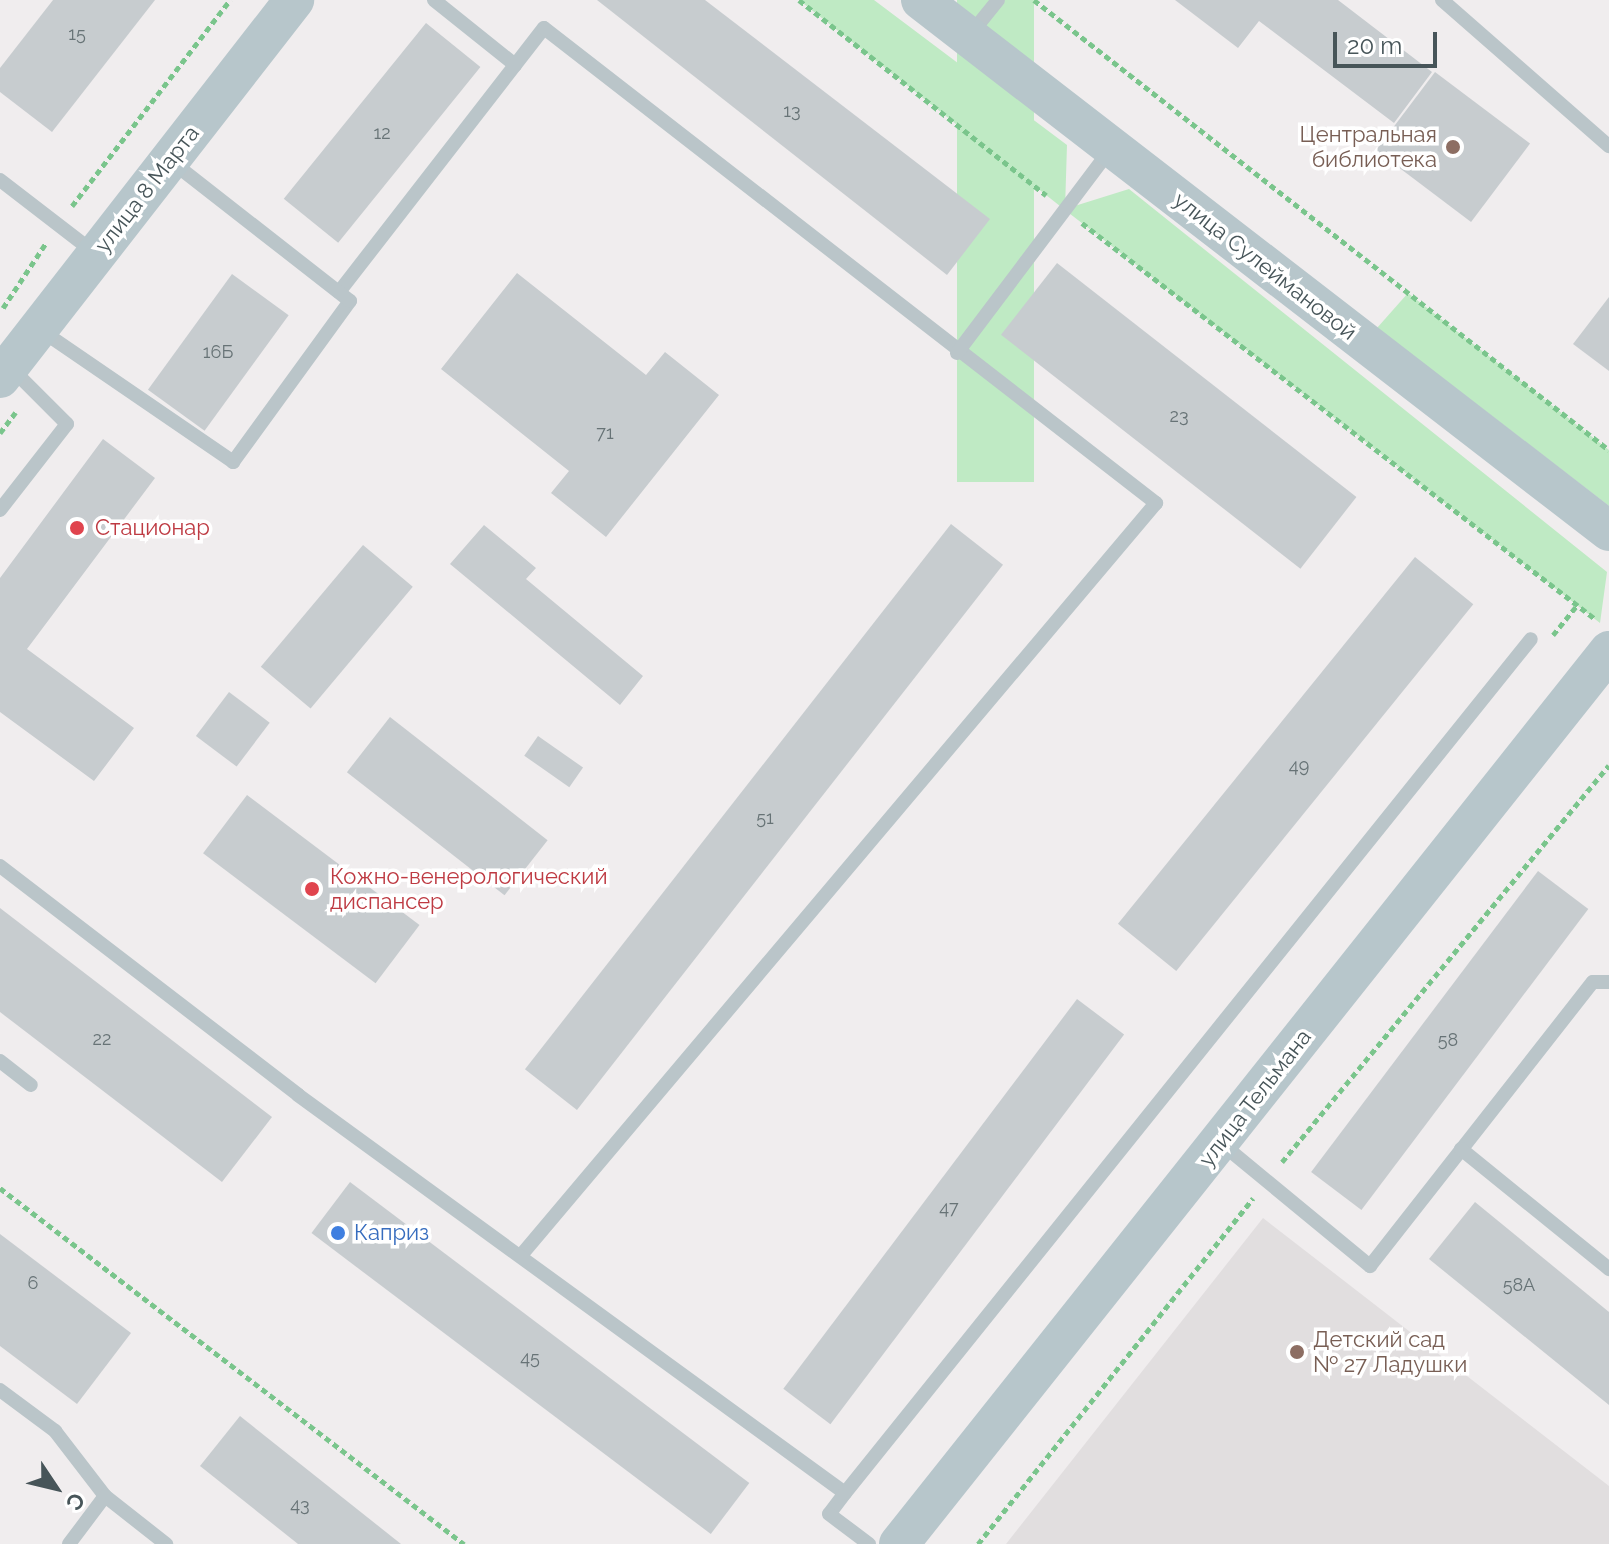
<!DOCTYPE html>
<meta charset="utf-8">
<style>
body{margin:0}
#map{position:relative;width:1609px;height:1544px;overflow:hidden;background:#f0edee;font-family:Raleway,sans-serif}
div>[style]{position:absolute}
.education>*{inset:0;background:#e1dedf}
.green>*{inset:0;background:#bfeac4;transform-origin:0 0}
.building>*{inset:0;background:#c7cccf;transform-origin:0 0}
.path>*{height:5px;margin-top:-2.5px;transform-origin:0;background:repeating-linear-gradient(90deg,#7ac58c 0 6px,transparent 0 10px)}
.lane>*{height:14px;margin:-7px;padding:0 7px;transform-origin:7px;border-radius:7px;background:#bac5c9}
.secondary>*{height:40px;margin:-20px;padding:0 20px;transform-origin:20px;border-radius:20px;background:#b7c6cb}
.dots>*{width:22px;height:22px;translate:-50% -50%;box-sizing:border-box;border:4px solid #fff;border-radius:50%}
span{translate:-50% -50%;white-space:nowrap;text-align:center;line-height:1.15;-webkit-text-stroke:7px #fff;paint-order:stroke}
.number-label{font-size:18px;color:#677376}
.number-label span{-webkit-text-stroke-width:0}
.education-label{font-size:22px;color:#785e54}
.right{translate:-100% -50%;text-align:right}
.left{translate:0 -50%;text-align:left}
.street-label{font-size:22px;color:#475559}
.health-label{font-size:22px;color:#be3a42}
.shop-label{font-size:22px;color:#366cbe}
.north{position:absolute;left:16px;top:1448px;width:80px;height:80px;-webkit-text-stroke:6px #fff;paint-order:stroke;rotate:125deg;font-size:22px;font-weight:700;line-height:32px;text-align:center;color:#475559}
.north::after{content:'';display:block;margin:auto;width:28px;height:36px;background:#475559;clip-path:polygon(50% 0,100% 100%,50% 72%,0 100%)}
.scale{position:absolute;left:1333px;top:32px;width:104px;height:36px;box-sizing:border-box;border:4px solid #475559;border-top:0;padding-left:10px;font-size:24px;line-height:28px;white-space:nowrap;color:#475559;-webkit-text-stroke:6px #fff;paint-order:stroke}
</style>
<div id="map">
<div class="education">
<div style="clip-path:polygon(1263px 1218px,1609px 1486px,1609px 1544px,1006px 1544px)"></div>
</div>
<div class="green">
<div style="clip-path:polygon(799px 0,874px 0,1067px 145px,1065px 209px,1129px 189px,1607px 572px,1600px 623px,1065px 210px)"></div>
<div style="left:957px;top:0;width:77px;height:482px"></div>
<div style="clip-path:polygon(1408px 293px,1609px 450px,1609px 506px,1377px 328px)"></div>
</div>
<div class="building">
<div style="clip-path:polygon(53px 0,155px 0,52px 132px,0 92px,0 68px)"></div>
<div style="clip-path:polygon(597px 0,705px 0,990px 219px,947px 275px)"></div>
<div style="clip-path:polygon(1175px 0,1338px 0,1432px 72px,1394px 123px,1259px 21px,1238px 48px)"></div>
<div style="left:426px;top:23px;width:70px;height:226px;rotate:39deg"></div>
<div style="left:1435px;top:72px;width:119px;height:98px;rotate:37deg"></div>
<div style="left:1057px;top:263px;width:380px;height:91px;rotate:38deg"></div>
<div style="clip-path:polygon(517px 273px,646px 375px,665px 352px,719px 395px,606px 537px,551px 493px,569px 471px,441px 369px)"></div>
<div style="left:232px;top:274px;width:70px;height:143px;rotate:36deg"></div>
<div style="clip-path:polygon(1609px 297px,1609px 371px,1573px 344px)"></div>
<div style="clip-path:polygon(103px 439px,155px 478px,27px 649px,134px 728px,94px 781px,0 712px,0 578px)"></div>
<div style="left:951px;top:524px;width:66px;height:692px;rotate:38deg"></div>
<div style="clip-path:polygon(484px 525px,536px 568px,526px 579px,643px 676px,620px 705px,450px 564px)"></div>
<div style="left:363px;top:545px;width:65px;height:159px;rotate:40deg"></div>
<div style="left:1415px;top:557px;width:75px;height:472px;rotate:39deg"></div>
<div style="left:229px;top:692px;width:51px;height:55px;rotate:37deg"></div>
<div style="left:390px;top:717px;width:200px;height:70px;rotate:38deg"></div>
<div style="left:538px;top:736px;width:55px;height:24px;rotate:35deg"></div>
<div style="left:247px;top:795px;width:216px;height:73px;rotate:37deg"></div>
<div style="left:1538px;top:871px;width:63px;height:377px;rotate:37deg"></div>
<div style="clip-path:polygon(0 908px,272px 1117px,222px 1182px,0 1012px)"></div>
<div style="left:1077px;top:999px;width:59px;height:488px;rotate:37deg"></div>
<div style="left:350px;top:1182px;width:500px;height:64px;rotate:37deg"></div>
<div style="clip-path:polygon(1475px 1202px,1609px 1312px,1609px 1405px,1429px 1259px)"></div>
<div style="clip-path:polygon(0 1234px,131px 1333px,77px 1404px,0 1346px)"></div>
<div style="clip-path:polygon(240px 1416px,401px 1544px,298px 1544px,200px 1466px)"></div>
</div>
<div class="path">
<div style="left:799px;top:0;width:315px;rotate:38.3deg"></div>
<div style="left:1034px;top:0;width:730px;rotate:38.05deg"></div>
<div style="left:72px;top:206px;width:260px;rotate:-52.5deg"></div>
<div style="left:1082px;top:223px;width:647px;rotate:37.65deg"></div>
<div style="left:3px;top:308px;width:78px;rotate:-56.5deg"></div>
<div style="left:0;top:433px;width:26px;rotate:-53deg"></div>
<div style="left:1553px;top:635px;width:38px;rotate:-51deg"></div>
<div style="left:1282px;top:1162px;width:514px;rotate:-50.52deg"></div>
<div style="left:0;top:1188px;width:585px;rotate:37.5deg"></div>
<div style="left:978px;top:1544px;width:442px;rotate:-51.5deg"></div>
</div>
<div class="lane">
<div style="left:434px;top:0;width:104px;rotate:38.7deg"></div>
<div style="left:1442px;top:0;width:222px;rotate:41.2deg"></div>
<div style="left:969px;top:36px;width:46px;rotate:-51.1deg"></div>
<div style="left:0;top:180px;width:121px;rotate:37.6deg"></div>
<div style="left:339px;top:292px;width:334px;rotate:-52.2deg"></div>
<div style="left:544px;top:28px;width:775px;rotate:37.82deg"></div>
<div style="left:1156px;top:503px;width:983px;rotate:130.17deg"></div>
<div style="left:42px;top:331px;width:232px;rotate:34.4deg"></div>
<div style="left:233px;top:462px;width:199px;rotate:-54deg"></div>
<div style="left:350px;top:301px;width:226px;rotate:-142deg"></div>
<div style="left:957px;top:353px;width:256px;rotate:-53deg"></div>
<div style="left:0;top:510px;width:109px;rotate:-52.1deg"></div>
<div style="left:67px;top:424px;width:79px;rotate:-135deg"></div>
<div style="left:0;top:866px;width:376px;rotate:37.5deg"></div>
<div style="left:298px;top:1095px;width:676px;rotate:36.04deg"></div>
<div style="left:845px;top:1493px;width:26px;rotate:127deg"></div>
<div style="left:829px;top:1514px;width:50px;rotate:36.9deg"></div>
<div style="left:0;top:1061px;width:39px;rotate:38deg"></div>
<div style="left:1222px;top:1144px;width:192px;rotate:39.5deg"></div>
<div style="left:1370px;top:1266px;width:361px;rotate:-51.9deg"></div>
<div style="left:1593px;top:982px;width:16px"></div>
<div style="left:1461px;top:1149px;width:191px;rotate:39deg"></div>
<div style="left:0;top:1390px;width:69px;rotate:36.7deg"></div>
<div style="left:55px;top:1431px;width:82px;rotate:52.4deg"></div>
<div style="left:845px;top:1493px;width:1095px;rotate:-51.23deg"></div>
<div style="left:69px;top:1544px;width:60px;rotate:-53.1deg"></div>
<div style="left:105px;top:1496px;width:78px;rotate:38.2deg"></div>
</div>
<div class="secondary">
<div style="left:921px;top:0;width:869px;rotate:37.66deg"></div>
<div style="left:0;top:378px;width:479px;rotate:-52.1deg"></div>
<div style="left:899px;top:1544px;width:1141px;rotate:-51.51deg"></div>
</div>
<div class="dots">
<div style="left:1453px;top:147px;background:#8d6e63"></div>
<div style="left:77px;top:528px;background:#e0444e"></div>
<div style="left:312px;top:889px;background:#e0444e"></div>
<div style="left:338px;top:1233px;background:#3f7fe0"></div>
<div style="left:1297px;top:1352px;background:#8d6e63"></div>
</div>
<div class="number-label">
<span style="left:77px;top:34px">15</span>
<span style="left:792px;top:111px">13</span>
<span style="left:382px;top:133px">12</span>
<span style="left:218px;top:352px">16Б</span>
<span style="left:1179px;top:416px">23</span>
<span style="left:605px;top:433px">71</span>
<span style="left:1299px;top:766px">49</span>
<span style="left:765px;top:818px">51</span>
<span style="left:102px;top:1039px">22</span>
<span style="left:1448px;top:1040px">58</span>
<span style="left:949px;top:1208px">47</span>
<span style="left:33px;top:1283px">6</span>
<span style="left:1519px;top:1285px">58А</span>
<span style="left:530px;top:1358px">45</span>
<span style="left:300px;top:1505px">43</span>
</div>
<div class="education-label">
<span class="right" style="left:1437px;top:147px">Центральная<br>библиотека</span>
<span class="left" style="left:1313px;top:1352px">Детский сад<br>№ 27 Ладушки</span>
</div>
<div class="street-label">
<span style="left:147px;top:189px;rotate:-52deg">улица 8 Марта</span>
<span style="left:1265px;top:266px;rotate:38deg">улица Сулеймановой</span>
<span style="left:1255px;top:1098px;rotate:-52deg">улица Тельмана</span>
</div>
<div class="health-label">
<span class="left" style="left:95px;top:528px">Стационар</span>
<span class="left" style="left:330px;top:889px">Кожно-венерологический<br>диспансер</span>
</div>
<div class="shop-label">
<span class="left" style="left:354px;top:1233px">Каприз</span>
</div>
<div class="north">С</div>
<div class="scale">20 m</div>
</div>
